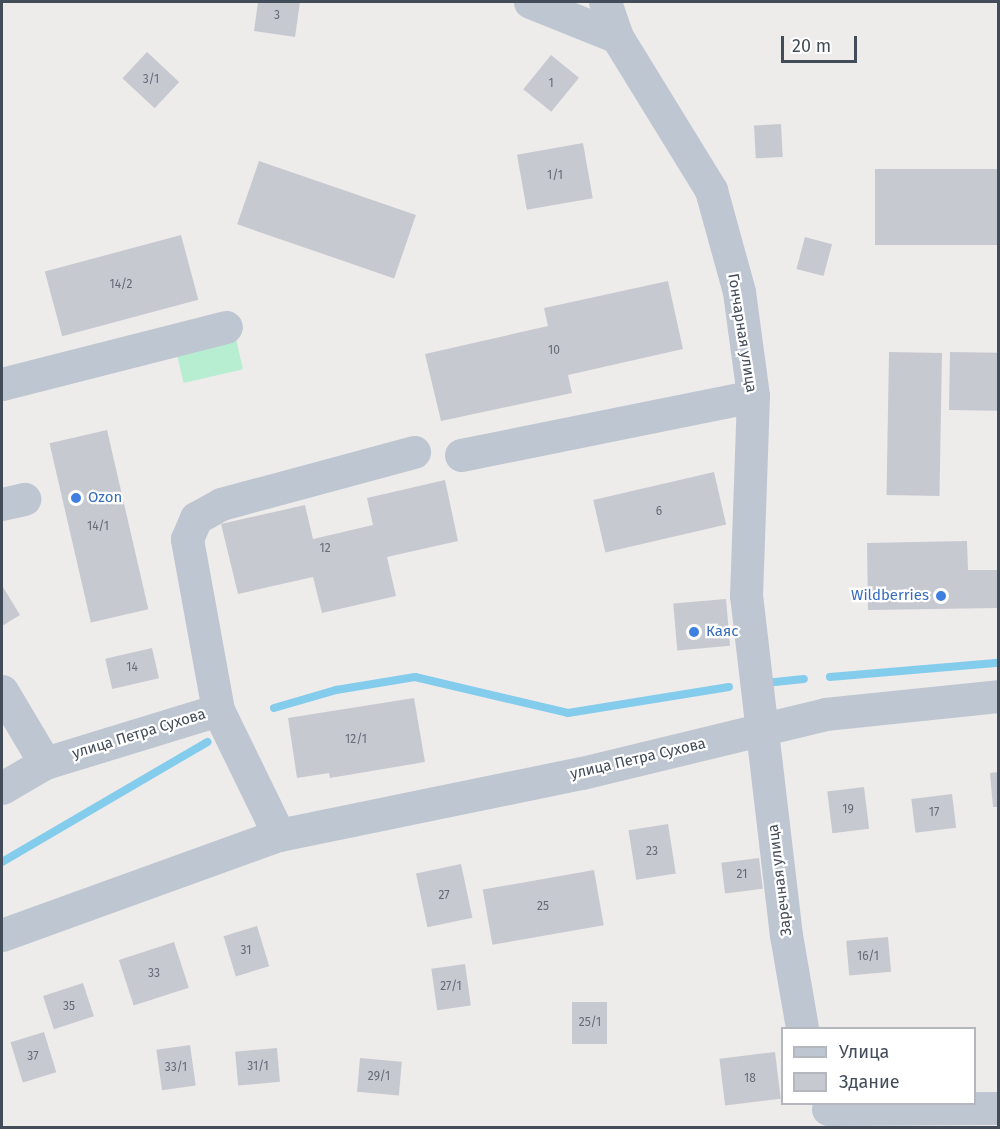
<!DOCTYPE html>
<meta charset="utf-8">
<style>
body{margin:0}
#map{position:relative;width:1000px;height:1129px;overflow:hidden;background:#eeebeb;font-family:"Fira Sans",sans-serif}
div>[style]{position:absolute}
.green>*{inset:0;background:#b7eed2;transform-origin:0 0}
.stream>*{height:8px;margin:-4px;padding:0 4px;transform-origin:4px;border-radius:4px;background:#83ccec}
.building>*{inset:0;background:#c7c9d1;transform-origin:0 0}
.minor>*{height:33px;margin:-16.5px;padding:0 16.5px;transform-origin:16.5px;border-radius:16.5px;background:#bec6d1}
.dots>*{width:16px;height:16px;translate:-50% -50%;box-sizing:border-box;border:3px solid #fff;border-radius:50%}
span{translate:-50% -50%;white-space:nowrap;text-align:center;line-height:1.15;-webkit-text-stroke:4.5px #fff;paint-order:stroke}
.number-label{font-size:12px;color:#646b77}
.number-label span{-webkit-text-stroke-width:0}
.street-label{font-size:15px;color:#434c59}
.shop-label{font-size:15px;color:#366cbe}
.left{translate:0 -50%;text-align:left}
.right{translate:-100% -50%;text-align:right}
.frame{position:absolute;inset:0;border:3px solid #434c59;pointer-events:none}
.legend{position:absolute;left:781px;top:1027px;width:195px;height:78px;box-sizing:border-box;background:#fff;border:2px solid #b4b7bd;margin:0;padding:8px 10px;list-style:none;font-size:18px;color:#434c59}
.legend li{display:flex;align-items:center;gap:12px;height:30px}
.legend b{width:30px;border:2px solid #b4b7bd}
.scale{position:absolute;left:781px;top:36px;width:76px;height:27px;box-sizing:border-box;border:3px solid #434c59;border-top:0;padding-left:8px;font-size:18px;line-height:21px;white-space:nowrap;color:#434c59;-webkit-text-stroke:4px #fff;paint-order:stroke}
</style>
<div id="map">
<div class="green">
<div style="left:236px;top:339px;width:31px;height:61px;rotate:77deg"></div>
</div>
<div class="stream">
<div style="left:830px;top:677px;width:169px;rotate:-4.8deg"></div>
<div style="left:765px;top:683px;width:39px;rotate:-6deg"></div>
<div style="left:274px;top:708px;width:65px;rotate:-16.2deg"></div>
<div style="left:336px;top:690px;width:80px;rotate:-9.3deg"></div>
<div style="left:415px;top:677px;width:157px;rotate:13.2deg"></div>
<div style="left:568px;top:713px;width:163px;rotate:-9.2deg"></div>
<div style="left:2px;top:862px;width:238px;rotate:-30.3deg"></div>
</div>
<div class="building">
<div style="clip-path:polygon(258px 2px,300px 2px,295px 37px,254px 31px)"></div>
<div style="left:147px;top:52px;width:44px;height:36px;rotate:43deg"></div>
<div style="left:551px;top:55px;width:36px;height:44px;rotate:39deg"></div>
<div style="left:781px;top:124px;width:33px;height:27px;rotate:87deg"></div>
<div style="left:583px;top:143px;width:56px;height:67px;rotate:80deg"></div>
<div style="left:259px;top:161px;width:166px;height:67px;rotate:19deg"></div>
<div style="left:998px;top:169px;width:76px;height:123px;rotate:90deg"></div>
<div style="left:181px;top:235px;width:67px;height:141px;rotate:75deg"></div>
<div style="left:805px;top:237px;width:28px;height:33px;rotate:15deg"></div>
<div style="clip-path:polygon(668px 281px,683px 349px,568px 375px,572px 393px,441px 421px,425px 354px,548px 326px,544px 308px)"></div>
<div style="left:889px;top:352px;width:53px;height:143px;rotate:1deg"></div>
<div style="left:950px;top:352px;width:48px;height:58px;rotate:1deg"></div>
<div style="left:107px;top:430px;width:184px;height:59px;rotate:77deg"></div>
<div style="left:714px;top:472px;width:54px;height:124px;rotate:77deg"></div>
<div style="clip-path:polygon(445px 480px,458px 541px,387px 557px,396px 596px,322px 613px,313px 577px,238px 594px,221px 524px,305px 505px,313px 539px,373px 525px,367px 498px)"></div>
<div style="clip-path:polygon(967px 541px,968px 570px,998px 570px,998px 608px,868px 610px,867px 543px)"></div>
<div style="clip-path:polygon(3px 587px,20px 615px,2px 626px,2px 588px)"></div>
<div style="left:726px;top:599px;width:47px;height:53px;rotate:85deg"></div>
<div style="left:152px;top:648px;width:31px;height:48px;rotate:77deg"></div>
<div style="clip-path:polygon(414px 698px,425px 762px,330px 778px,329px 773px,297px 778px,288px 718px)"></div>
<div style="clip-path:polygon(998px 772px,998px 807px,993px 807px,990px 773px)"></div>
<div style="left:864px;top:787px;width:42px;height:37px;rotate:83deg"></div>
<div style="left:952px;top:794px;width:34px;height:41px;rotate:83deg"></div>
<div style="left:668px;top:824px;width:50px;height:40px;rotate:81deg"></div>
<div style="left:759px;top:858px;width:31px;height:38px;rotate:83deg"></div>
<div style="left:461px;top:864px;width:55px;height:46px;rotate:78deg"></div>
<div style="left:594px;top:870px;width:56px;height:113px;rotate:80deg"></div>
<div style="left:257px;top:926px;width:42px;height:35px;rotate:73deg"></div>
<div style="left:888px;top:937px;width:35px;height:42px;rotate:85deg"></div>
<div style="left:174px;top:942px;width:48px;height:58px;rotate:72deg"></div>
<div style="left:465px;top:964px;width:42px;height:34px;rotate:82deg"></div>
<div style="left:83px;top:983px;width:35px;height:42px;rotate:72deg"></div>
<div style="left:572px;top:1002px;width:35px;height:42px"></div>
<div style="left:44px;top:1032px;width:42px;height:35px;rotate:73deg"></div>
<div style="left:190px;top:1045px;width:41px;height:34px;rotate:82deg"></div>
<div style="left:277px;top:1048px;width:34px;height:42px;rotate:85deg"></div>
<div style="left:775px;top:1052px;width:47px;height:56px;rotate:83deg"></div>
<div style="left:360px;top:1058px;width:42px;height:34px;rotate:5deg"></div>
</div>
<div class="minor">
<div style="left:530px;top:2px;width:94px;rotate:21.9deg"></div>
<div style="left:605px;top:2px;width:37px;rotate:71deg"></div>
<div style="left:617px;top:37px;width:180px;rotate:58.4deg"></div>
<div style="left:711px;top:190px;width:106px;rotate:74.6deg"></div>
<div style="left:739px;top:292px;width:105px;rotate:82.3deg"></div>
<div style="left:753px;top:396px;width:199px;rotate:92deg"></div>
<div style="left:746px;top:595px;width:342px;rotate:83.3deg"></div>
<div style="left:786px;top:935px;width:94px;rotate:80.2deg"></div>
<div style="left:2px;top:384px;width:231px;rotate:-14.3deg"></div>
<div style="left:461px;top:455px;width:298px;rotate:-11.4deg"></div>
<div style="left:2px;top:504px;width:23px;rotate:-13deg"></div>
<div style="left:2px;top:691px;width:84px;rotate:59.2deg"></div>
<div style="left:218px;top:710px;width:174px;rotate:-100.3deg"></div>
<div style="left:187px;top:539px;width:23px;rotate:-67deg"></div>
<div style="left:196px;top:518px;width:29px;rotate:-29deg"></div>
<div style="left:221px;top:504px;width:200px;rotate:-15.1deg"></div>
<div style="left:2px;top:788px;width:50px;rotate:-30.2deg"></div>
<div style="left:45px;top:763px;width:181px;rotate:-17deg"></div>
<div style="left:218px;top:710px;width:139px;rotate:64deg"></div>
<div style="left:2px;top:935px;width:294px;rotate:-19.9deg"></div>
<div style="left:279px;top:835px;width:309px;rotate:-11.6deg"></div>
<div style="left:582px;top:773px;width:250px;rotate:-13.6deg"></div>
<div style="left:825px;top:714px;width:174px;rotate:-5.9deg"></div>
<div style="left:828px;top:1109px;width:170px;rotate:-0.3deg"></div>
</div>
<div class="dots">
<div style="left:76px;top:498px;background:#3f7fe0"></div>
<div style="left:941px;top:596px;background:#3f7fe0"></div>
<div style="left:694px;top:632px;background:#3f7fe0"></div>
</div>
<div class="number-label">
<span style="left:277px;top:16px">3</span>
<span style="left:151px;top:80px">3/1</span>
<span style="left:551px;top:84px">1</span>
<span style="left:555px;top:176px">1/1</span>
<span style="left:121px;top:285px">14/2</span>
<span style="left:554px;top:351px">10</span>
<span style="left:659px;top:512px">6</span>
<span style="left:98px;top:527px">14/1</span>
<span style="left:325px;top:549px">12</span>
<span style="left:132px;top:668px">14</span>
<span style="left:356px;top:740px">12/1</span>
<span style="left:848px;top:810px">19</span>
<span style="left:934px;top:813px">17</span>
<span style="left:652px;top:852px">23</span>
<span style="left:742px;top:875px">21</span>
<span style="left:444px;top:896px">27</span>
<span style="left:543px;top:907px">25</span>
<span style="left:246px;top:951px">31</span>
<span style="left:868px;top:957px">16/1</span>
<span style="left:154px;top:974px">33</span>
<span style="left:451px;top:987px">27/1</span>
<span style="left:69px;top:1007px">35</span>
<span style="left:590px;top:1023px">25/1</span>
<span style="left:33px;top:1057px">37</span>
<span style="left:258px;top:1067px">31/1</span>
<span style="left:176px;top:1068px">33/1</span>
<span style="left:379px;top:1077px">29/1</span>
<span style="left:750px;top:1079px">18</span>
</div>
<div class="street-label">
<span style="left:742px;top:333px;rotate:81deg">Гончарная улица</span>
<span style="left:139px;top:734px;rotate:-17deg">улица Петра Сухова</span>
<span style="left:638px;top:759px;rotate:-13deg">улица Петра Сухова</span>
<span style="left:780px;top:880px;rotate:-97deg">Заречная улица</span>
</div>
<div class="shop-label">
<span class="left" style="left:88px;top:498px">Ozon</span>
<span class="right" style="left:929px;top:596px">Wildberries</span>
<span class="left" style="left:706px;top:632px">Каяс</span>
</div>
<div class="frame"></div>
<ul class="legend">
<li><b style="height:8px;background:#bec6d1"></b>Улица</li>
<li><b style="height:16px;background:#c7c9d1"></b>Здание</li>
</ul>
<div class="scale">20 m</div>
</div>
